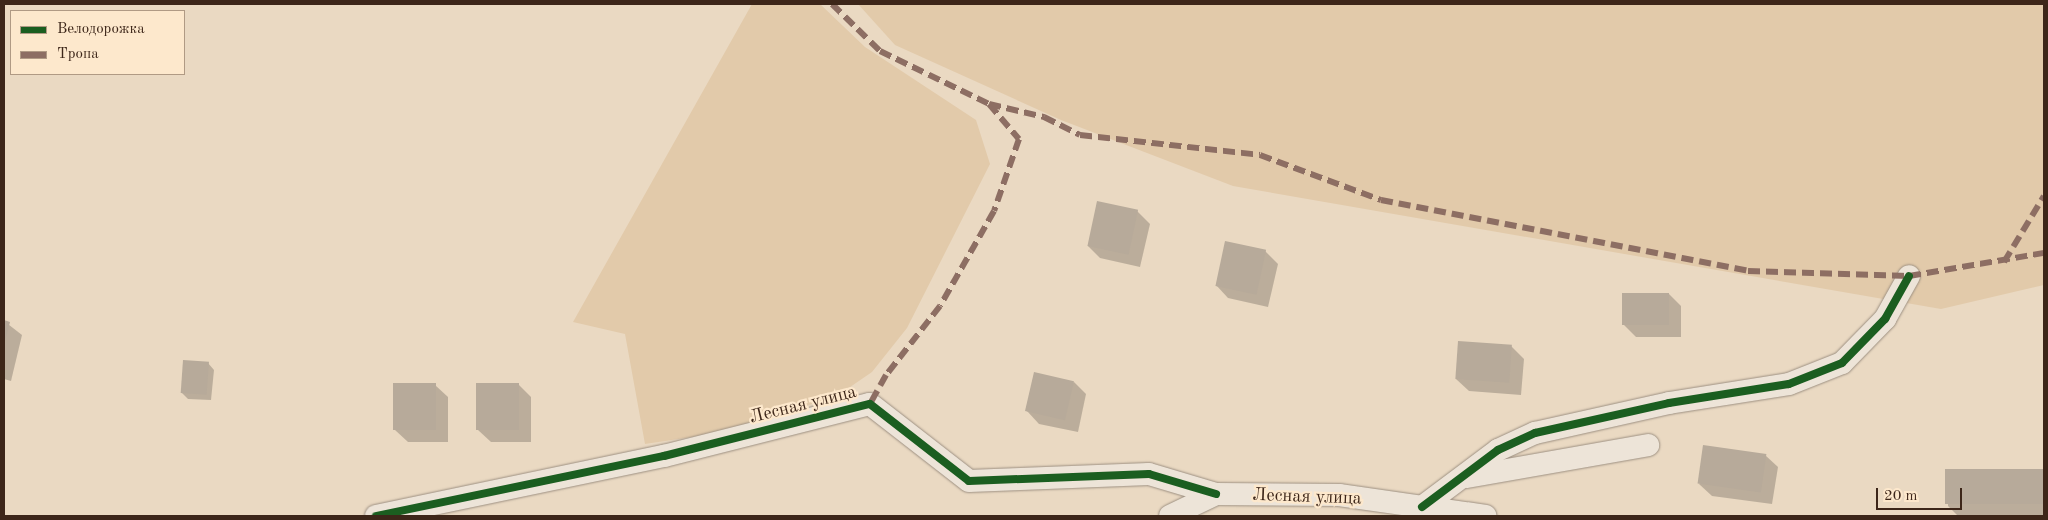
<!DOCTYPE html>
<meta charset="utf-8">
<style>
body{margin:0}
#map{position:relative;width:2048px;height:520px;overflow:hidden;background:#ead9c2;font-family:"Old Standard TT",serif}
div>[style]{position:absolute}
.green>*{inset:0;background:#e2caaa}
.shadow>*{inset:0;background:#0003}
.building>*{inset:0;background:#b7aa9a;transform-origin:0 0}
.roads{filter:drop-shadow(0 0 1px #9d9082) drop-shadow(0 0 1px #9d9082)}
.minor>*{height:22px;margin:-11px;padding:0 11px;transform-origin:11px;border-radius:11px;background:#ede4d8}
.quiet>*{height:6px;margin-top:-3px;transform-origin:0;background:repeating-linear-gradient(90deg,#8d6e63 0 12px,transparent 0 18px)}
.cycleway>*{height:8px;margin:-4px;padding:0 4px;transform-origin:4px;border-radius:4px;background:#1b5e20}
span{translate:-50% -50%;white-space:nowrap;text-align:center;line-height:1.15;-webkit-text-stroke:4.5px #fde8cc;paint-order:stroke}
.street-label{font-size:18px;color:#3d2619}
.frame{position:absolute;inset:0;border:5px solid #3d2619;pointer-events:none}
.legend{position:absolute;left:10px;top:10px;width:175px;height:65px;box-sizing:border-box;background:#fde8cc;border:1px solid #b09a84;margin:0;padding:6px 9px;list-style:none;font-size:15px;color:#3d2619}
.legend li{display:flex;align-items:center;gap:10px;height:25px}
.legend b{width:25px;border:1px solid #b09a84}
.scale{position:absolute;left:1876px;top:488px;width:86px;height:22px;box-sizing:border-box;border:2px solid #3d2619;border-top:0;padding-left:6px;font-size:15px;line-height:18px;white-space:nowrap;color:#3d2619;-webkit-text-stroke:4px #fde8cc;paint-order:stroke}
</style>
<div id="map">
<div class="green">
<div style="clip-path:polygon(752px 4px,820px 4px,865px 47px,976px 120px,990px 164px,907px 328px,872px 372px,837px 396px,725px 432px,645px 444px,625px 334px,573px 322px)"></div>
<div style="clip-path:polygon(858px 4px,2044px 4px,2044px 285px,1941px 309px,1233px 186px,1061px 120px,895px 45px)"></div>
</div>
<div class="shadow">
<div style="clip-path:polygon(1137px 211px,1150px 224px,1140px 267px,1100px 258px,1088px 246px)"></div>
<div style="clip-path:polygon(1265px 251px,1278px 264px,1268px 307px,1228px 298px,1216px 285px)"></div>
<div style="clip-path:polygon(1669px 294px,1681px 306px,1681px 337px,1636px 337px,1623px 324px)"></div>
<div style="clip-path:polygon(4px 321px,22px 335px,11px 381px,4px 379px)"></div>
<div style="clip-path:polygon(1511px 346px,1524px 359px,1521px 395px,1469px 391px,1456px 379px)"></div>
<div style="clip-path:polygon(208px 363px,214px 370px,211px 400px,188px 399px,181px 392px)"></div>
<div style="clip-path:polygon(1074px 382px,1086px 394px,1078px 432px,1039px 424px,1027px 411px)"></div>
<div style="clip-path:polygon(518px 384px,531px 397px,531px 442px,491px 442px,478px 430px)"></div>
<div style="clip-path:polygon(435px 385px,448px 397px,448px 442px,408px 442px,395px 430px)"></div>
<div style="clip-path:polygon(1765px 455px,1778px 467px,1772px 504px,1712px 496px,1699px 484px)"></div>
<div style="clip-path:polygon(2044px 470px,2044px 516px,1958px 516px,1948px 506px,1947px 473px)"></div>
</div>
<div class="building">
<div style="left:1097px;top:201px;width:42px;height:46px;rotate:12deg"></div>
<div style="left:1225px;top:241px;width:42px;height:46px;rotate:12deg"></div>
<div style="left:1622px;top:293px;width:47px;height:32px"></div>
<div style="clip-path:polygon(4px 320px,10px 322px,4px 345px)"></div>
<div style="left:1458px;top:341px;width:54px;height:38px;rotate:4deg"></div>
<div style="left:183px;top:360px;width:26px;height:33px;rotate:4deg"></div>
<div style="left:1034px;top:372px;width:41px;height:40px;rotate:13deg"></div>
<div style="left:436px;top:383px;width:47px;height:43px;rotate:90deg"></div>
<div style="left:519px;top:383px;width:47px;height:43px;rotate:90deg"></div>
<div style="left:1703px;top:445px;width:64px;height:39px;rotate:8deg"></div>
<div style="left:2044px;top:469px;width:35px;height:99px;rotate:90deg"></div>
</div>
<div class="roads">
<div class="minor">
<div style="left:1467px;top:477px;width:184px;rotate:-10deg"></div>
<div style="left:1422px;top:507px;width:95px;rotate:-36.9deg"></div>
<div style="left:1498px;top:450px;width:41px;rotate:-24.7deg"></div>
<div style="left:1535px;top:433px;width:137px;rotate:-12.6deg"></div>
<div style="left:1669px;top:403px;width:121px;rotate:-9deg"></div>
<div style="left:1789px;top:384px;width:57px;rotate:-21.6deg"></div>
<div style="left:1842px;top:363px;width:62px;rotate:-45.7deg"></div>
<div style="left:1885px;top:319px;width:49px;rotate:-60.8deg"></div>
<div style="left:376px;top:516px;width:294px;rotate:-11.8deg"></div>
<div style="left:664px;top:456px;width:212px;rotate:-14.2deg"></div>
<div style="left:870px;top:404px;width:125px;rotate:37.9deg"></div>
<div style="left:969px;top:481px;width:180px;rotate:-2.2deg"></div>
<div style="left:1149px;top:474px;width:70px;rotate:16.6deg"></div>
<div style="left:1170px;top:516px;width:51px;rotate:-25.6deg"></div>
<div style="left:1216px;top:494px;width:123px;rotate:0.5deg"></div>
<div style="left:1339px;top:495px;width:148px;rotate:8.1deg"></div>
</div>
</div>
<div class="quiet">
<div style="left:832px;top:4px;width:67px;rotate:44.4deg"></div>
<div style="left:880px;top:51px;width:121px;rotate:25.9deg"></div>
<div style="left:989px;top:104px;width:46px;rotate:49.4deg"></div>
<div style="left:1019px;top:139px;width:76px;rotate:109.1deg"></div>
<div style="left:994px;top:211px;width:109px;rotate:119.6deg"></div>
<div style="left:940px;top:306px;width:88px;rotate:128deg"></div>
<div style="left:886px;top:375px;width:33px;rotate:119deg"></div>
<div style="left:989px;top:104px;width:57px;rotate:13.3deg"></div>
<div style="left:1044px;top:117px;width:40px;rotate:26.6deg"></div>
<div style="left:1080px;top:135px;width:181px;rotate:6.3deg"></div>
<div style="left:1260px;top:155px;width:129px;rotate:20.4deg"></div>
<div style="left:1381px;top:200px;width:374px;rotate:10.9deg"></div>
<div style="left:1748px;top:271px;width:161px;rotate:1.8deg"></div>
<div style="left:1909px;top:276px;width:137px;rotate:-9.7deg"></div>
<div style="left:2004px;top:262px;width:77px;rotate:-58.8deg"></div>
</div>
<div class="cycleway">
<div style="left:1422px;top:507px;width:95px;rotate:-36.9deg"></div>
<div style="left:1498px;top:450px;width:41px;rotate:-24.7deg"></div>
<div style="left:1535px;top:433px;width:137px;rotate:-12.6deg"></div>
<div style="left:1669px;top:403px;width:121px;rotate:-9deg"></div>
<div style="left:1789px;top:384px;width:57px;rotate:-21.6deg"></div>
<div style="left:1842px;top:363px;width:62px;rotate:-45.7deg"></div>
<div style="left:1885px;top:319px;width:49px;rotate:-60.8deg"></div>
<div style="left:376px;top:516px;width:294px;rotate:-11.8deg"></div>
<div style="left:664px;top:456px;width:212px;rotate:-14.2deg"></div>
<div style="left:870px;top:404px;width:125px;rotate:37.9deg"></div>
<div style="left:969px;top:481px;width:180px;rotate:-2.2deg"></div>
<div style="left:1149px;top:474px;width:70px;rotate:16.6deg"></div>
</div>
<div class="street-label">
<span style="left:803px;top:405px;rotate:-14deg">Лесная улица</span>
<span style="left:1307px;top:497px;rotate:2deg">Лесная улица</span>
</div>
<div class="frame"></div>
<ul class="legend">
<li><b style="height:6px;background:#1b5e20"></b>Велодорожка</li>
<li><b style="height:6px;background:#8d6e63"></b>Тропа</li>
</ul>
<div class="scale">20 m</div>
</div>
